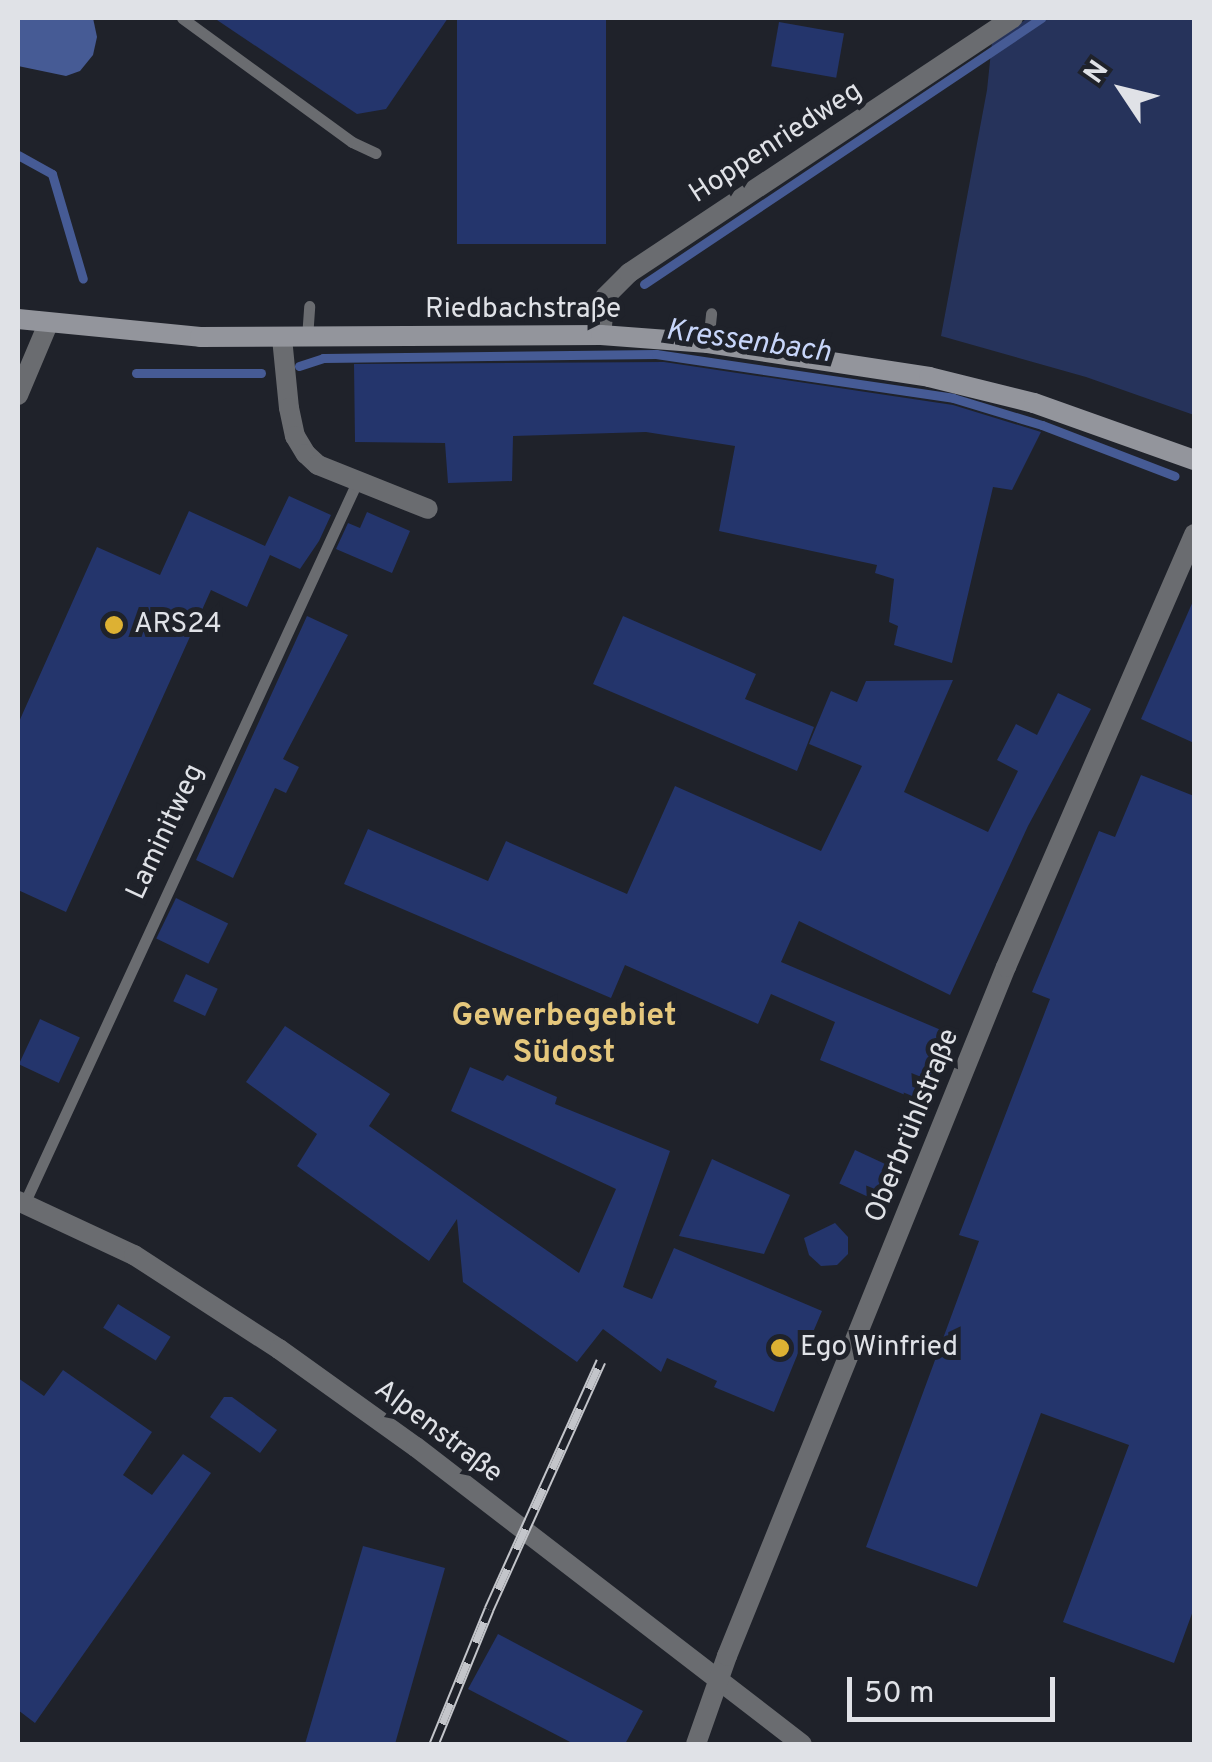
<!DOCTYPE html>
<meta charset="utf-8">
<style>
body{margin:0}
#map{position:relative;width:1212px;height:1762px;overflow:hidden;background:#1f222a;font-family:Overpass,sans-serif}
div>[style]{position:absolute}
.green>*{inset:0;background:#26335b}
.water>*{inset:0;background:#465b95}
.stream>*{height:9px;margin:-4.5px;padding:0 4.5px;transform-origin:4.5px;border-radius:4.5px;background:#465b95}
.building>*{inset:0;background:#24356c;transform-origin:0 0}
.lane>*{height:11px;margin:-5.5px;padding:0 5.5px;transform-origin:5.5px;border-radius:5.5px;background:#6a6c70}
.street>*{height:20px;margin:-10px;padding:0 10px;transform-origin:10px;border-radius:10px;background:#6a6c70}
.secondary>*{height:20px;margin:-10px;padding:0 10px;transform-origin:10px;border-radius:10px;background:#93959c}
.rail>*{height:11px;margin-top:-5.5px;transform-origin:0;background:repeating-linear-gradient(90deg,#1f222a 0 22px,#c3c5ca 0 44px);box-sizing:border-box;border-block:2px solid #c3c5ca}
.dots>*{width:28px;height:28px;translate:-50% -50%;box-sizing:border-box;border:5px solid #1f222a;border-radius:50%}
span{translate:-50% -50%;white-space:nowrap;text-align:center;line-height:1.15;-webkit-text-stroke:10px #1f222a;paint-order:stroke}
.street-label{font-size:28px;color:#e0e2e7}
.poi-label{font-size:28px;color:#e0e2e7}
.left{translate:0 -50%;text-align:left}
.water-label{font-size:30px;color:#c8d6fa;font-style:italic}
.quarter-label{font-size:32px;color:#e5c77c;font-weight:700}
.frame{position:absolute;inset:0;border:20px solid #e0e2e7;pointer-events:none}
.north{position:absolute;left:1072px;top:40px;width:100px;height:100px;-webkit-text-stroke:8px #1f222a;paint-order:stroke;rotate:305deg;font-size:28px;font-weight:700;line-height:40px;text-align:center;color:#e0e2e7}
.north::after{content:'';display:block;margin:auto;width:35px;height:45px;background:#e0e2e7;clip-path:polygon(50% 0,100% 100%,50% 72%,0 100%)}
.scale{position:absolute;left:847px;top:1677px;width:208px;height:45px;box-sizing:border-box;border:5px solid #e0e2e7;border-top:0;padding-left:12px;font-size:30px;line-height:35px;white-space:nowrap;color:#e0e2e7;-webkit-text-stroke:8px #1f222a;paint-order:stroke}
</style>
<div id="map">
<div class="green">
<div style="clip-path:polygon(1028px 18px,1194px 18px,1194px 415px,1086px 377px,941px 336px,987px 90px,992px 42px)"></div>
</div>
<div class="water">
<div style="clip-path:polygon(18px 18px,93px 18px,97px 37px,93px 55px,80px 71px,66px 76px,18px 66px)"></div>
</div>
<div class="stream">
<div style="left:18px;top:155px;width:39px;rotate:29deg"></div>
<div style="left:52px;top:174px;width:109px;rotate:73.6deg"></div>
<div style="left:644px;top:284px;width:478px;rotate:-33.8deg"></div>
<div style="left:299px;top:366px;width:25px;rotate:-18deg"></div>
<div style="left:323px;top:358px;width:333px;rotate:-0.7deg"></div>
<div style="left:656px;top:354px;width:300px;rotate:8.4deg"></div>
<div style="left:953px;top:398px;width:93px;rotate:16.9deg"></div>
<div style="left:1042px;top:425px;width:142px;rotate:21deg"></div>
<div style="left:136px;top:373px;width:125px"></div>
</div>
<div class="building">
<div style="clip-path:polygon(214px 18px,448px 18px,386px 109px,357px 114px)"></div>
<div style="left:457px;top:18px;width:149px;height:226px"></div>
<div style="left:779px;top:22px;width:66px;height:45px;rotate:10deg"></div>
<div style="clip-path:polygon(664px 362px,953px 405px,1041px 432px,1012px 490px,993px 487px,952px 663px,894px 645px,898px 626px,889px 622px,894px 579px,875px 573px,877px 565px,719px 531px,735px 446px,646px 432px,513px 436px,512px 481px,448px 483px,445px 443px,355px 442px,354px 364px)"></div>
<div style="clip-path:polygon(289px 496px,331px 515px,319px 541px,300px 569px,270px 555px,247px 607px,211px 590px,66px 912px,18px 890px,18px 724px,97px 547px,160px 575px,189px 511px,265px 546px)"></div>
<div style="clip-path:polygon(367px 512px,410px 531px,392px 573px,336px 549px,348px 523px,360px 528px)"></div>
<div style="clip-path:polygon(1194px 599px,1194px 743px,1141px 719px)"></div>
<div style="clip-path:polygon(307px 616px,348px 635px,283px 759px,299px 767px,286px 793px,275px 788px,233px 878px,196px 860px)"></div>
<div style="clip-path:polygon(623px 616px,756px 674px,745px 699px,814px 727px,797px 771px,593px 684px)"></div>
<div style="clip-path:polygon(953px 680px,904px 792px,988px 832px,1018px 771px,997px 760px,1016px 724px,1037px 735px,1058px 693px,1091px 709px,1028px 826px,950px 995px,799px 921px,781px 962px,948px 1033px,920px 1101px,820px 1060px,835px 1022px,771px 994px,758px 1024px,625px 965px,611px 998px,344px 884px,368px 829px,488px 881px,506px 841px,627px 894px,675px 786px,821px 851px,862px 766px,809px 744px,831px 691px,857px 702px,866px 681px)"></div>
<div style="clip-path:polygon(1141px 775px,1194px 796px,1194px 1608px,1174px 1663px,1063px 1622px,1129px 1445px,1041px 1413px,977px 1587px,866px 1547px,979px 1241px,959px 1235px,1050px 999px,1032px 992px,1099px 831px,1115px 837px)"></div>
<div style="left:176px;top:898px;width:58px;height:45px;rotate:26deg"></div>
<div style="left:186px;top:974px;width:35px;height:30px;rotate:25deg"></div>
<div style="left:40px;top:1019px;width:44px;height:50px;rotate:25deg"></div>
<div style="clip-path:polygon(285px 1026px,390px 1094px,369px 1126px,579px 1273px,616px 1189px,451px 1111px,470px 1067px,503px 1081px,507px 1075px,557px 1097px,555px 1104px,670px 1151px,623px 1287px,652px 1299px,674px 1248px,822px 1311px,808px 1344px,803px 1341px,774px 1412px,714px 1387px,717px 1381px,667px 1358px,661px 1372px,603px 1329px,577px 1362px,463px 1282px,457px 1219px,429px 1261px,297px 1166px,317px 1134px,246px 1082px)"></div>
<div style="left:855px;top:1150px;width:41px;height:37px;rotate:25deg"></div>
<div style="clip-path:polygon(712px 1159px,790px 1195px,764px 1254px,679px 1236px)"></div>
<div style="clip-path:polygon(835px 1223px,848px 1237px,848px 1254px,837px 1265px,821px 1266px,809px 1255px,804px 1238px)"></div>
<div style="left:118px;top:1304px;width:62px;height:28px;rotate:32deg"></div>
<div style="clip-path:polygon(63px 1370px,152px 1432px,123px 1475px,152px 1495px,183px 1454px,211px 1473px,35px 1723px,18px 1710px,18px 1378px,44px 1396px)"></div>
<div style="clip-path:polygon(224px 1397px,232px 1397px,277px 1430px,260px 1453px,210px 1417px)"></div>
<div style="clip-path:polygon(363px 1546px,445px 1568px,395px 1744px,305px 1744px)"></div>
<div style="clip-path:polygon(498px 1634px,643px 1711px,625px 1744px,574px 1744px,468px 1689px)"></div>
</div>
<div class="lane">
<div style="left:182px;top:18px;width:210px;rotate:36.1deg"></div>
<div style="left:352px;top:142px;width:26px;rotate:25deg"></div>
<div style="left:307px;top:338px;width:32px;rotate:-86deg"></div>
<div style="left:708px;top:343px;width:30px;rotate:-84deg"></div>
<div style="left:24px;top:1204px;width:795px;rotate:-65.24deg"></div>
</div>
<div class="street">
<div style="left:601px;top:335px;width:38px;rotate:-84deg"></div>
<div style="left:605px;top:297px;width:34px;rotate:-45deg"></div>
<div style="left:629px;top:273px;width:461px;rotate:-33.6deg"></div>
<div style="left:282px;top:338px;width:70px;rotate:84.3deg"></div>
<div style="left:289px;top:408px;width:29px;rotate:78deg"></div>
<div style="left:295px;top:436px;width:21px;rotate:59deg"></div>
<div style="left:306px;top:454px;width:16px;rotate:43deg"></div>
<div style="left:318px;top:465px;width:118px;rotate:21.8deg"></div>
<div style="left:18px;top:395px;width:77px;rotate:-67.1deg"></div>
<div style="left:18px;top:1201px;width:128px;rotate:25deg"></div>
<div style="left:134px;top:1255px;width:173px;rotate:33deg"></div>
<div style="left:279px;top:1349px;width:168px;rotate:35.6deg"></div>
<div style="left:416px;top:1447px;width:487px;rotate:37.6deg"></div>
<div style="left:696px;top:1744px;width:93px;rotate:-70.6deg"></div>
<div style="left:727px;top:1656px;width:743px;rotate:-67.96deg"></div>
<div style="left:1006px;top:967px;width:472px;rotate:-66.5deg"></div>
</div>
<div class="secondary">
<div style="left:18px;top:319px;width:183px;rotate:5.6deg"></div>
<div style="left:200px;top:337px;width:401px;rotate:-0.3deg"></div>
<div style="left:601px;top:335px;width:107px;rotate:4.3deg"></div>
<div style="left:708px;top:343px;width:224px;rotate:8.7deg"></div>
<div style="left:929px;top:377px;width:108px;rotate:13.9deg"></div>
<div style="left:1034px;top:403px;width:170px;rotate:19.6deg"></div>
</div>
<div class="rail">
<div style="left:434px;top:1744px;width:146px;rotate:-67.8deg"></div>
<div style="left:489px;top:1609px;width:272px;rotate:-65.7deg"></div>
</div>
<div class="dots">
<div style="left:114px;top:625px;background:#ddb133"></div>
<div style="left:780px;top:1348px;background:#ddb133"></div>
</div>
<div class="street-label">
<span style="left:776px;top:143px;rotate:-33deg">Hoppenriedweg</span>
<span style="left:523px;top:310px">Riedbachstraße</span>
<span style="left:166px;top:832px;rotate:-65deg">Laminitweg</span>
<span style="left:913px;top:1126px;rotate:-68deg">Oberbrühlstraße</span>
<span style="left:438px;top:1432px;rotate:37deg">Alpenstraße</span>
</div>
<div class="poi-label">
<span class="left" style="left:134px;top:625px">ARS24</span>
<span class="left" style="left:800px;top:1348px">Ego Winfried</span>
</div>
<div class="water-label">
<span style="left:748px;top:343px;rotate:8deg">Kressenbach</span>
</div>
<div class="quarter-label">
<span style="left:564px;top:1036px">Gewerbegebiet<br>Südost</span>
</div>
<div class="frame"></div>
<div class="north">N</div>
<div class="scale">50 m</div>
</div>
